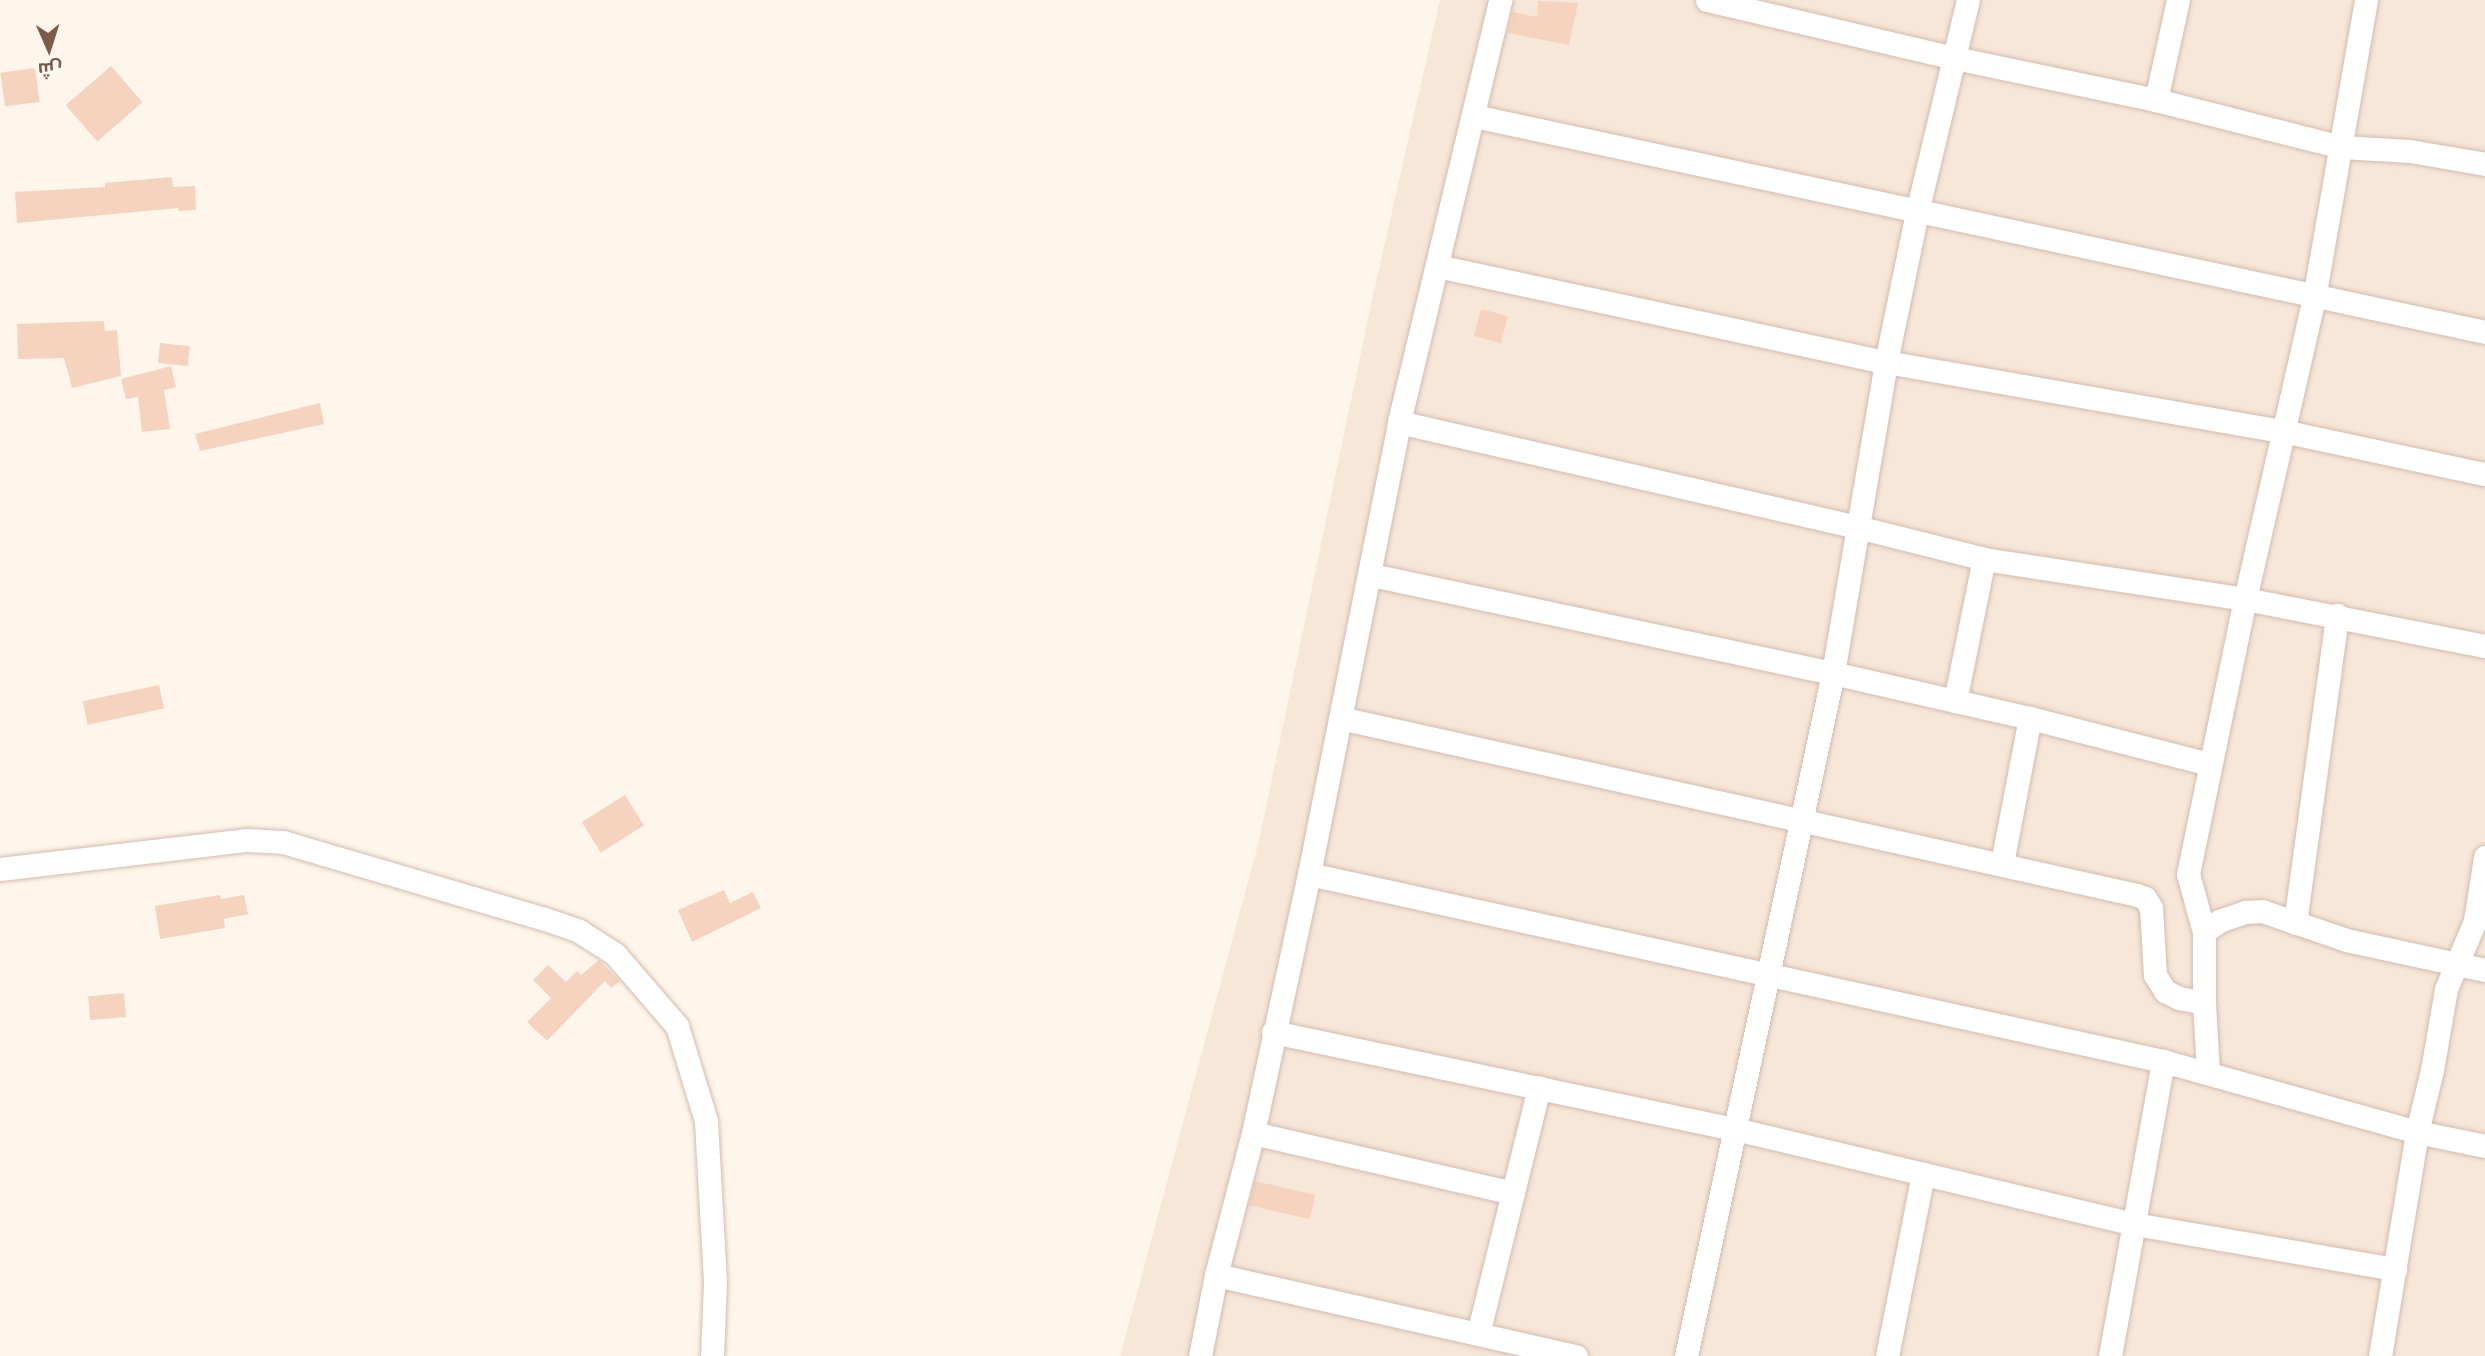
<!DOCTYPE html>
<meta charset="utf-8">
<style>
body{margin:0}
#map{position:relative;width:2485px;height:1356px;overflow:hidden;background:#fef6ea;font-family:"Public Sans",Cairo,sans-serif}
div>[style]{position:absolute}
.residential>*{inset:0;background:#f7e7d8}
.building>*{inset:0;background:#f6d3bf;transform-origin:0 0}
.roads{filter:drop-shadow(0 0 2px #d3bcae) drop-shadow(0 0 2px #d3bcae)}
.minor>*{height:23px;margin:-11.5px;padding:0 11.5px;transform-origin:11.5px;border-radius:11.5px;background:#fff}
span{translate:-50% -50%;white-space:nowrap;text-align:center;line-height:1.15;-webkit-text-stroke:6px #fffaf2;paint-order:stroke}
.north{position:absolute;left:14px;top:14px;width:70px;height:70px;-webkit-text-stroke:5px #fffaf2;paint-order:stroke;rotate:177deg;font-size:19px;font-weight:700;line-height:28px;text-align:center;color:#7d5a4a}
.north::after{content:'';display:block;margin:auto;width:24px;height:32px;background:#7d5a4a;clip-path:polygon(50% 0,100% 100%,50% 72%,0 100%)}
</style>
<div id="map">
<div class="residential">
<div style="clip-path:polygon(1440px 0,2485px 0,2485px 1356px,1120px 1356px,1259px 841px,1372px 300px)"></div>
</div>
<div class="building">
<div style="clip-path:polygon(1538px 1px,1578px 3px,1569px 45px,1508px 33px,1512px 12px,1537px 17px)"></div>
<div style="left:111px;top:66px;width:48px;height:60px;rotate:49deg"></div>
<div style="left:35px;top:68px;width:34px;height:35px;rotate:82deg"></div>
<div style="clip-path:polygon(172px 177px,173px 187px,195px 186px,196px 210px,179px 211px,178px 208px,17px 223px,15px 192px,105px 187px,105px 183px)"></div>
<div style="left:1481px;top:309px;width:28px;height:28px;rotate:15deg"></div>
<div style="clip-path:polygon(104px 321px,105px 331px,117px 330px,121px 376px,72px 388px,64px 358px,18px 359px,17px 324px)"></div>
<div style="left:160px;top:343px;width:30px;height:20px;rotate:6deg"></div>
<div style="clip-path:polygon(171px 366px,176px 387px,164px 390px,170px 429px,142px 432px,138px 397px,126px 399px,121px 379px)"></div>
<div style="clip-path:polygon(320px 403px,324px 424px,200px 451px,195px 434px)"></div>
<div style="left:159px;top:685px;width:24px;height:78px;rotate:78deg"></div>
<div style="left:625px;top:795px;width:36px;height:51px;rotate:58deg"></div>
<div style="clip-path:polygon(724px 890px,730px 903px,753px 892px,761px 908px,692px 942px,678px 910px)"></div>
<div style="clip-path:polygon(220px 895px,221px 899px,244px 895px,248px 914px,224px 919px,225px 928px,160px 939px,155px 906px)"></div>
<div style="clip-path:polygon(599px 960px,620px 981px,611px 988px,605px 981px,547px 1041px,527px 1022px,551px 998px,533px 980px,548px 965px,566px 982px,577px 971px,581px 975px)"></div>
<div style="left:124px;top:993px;width:24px;height:36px;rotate:85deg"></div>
<div style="left:1255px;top:1181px;width:62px;height:25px;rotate:13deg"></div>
</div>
<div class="roads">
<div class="minor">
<div style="left:1707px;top:0;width:255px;rotate:13.2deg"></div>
<div style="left:1955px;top:58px;width:205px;rotate:11.8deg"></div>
<div style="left:2156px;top:100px;width:192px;rotate:14.2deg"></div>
<div style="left:2342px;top:147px;width:68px;rotate:3.4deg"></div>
<div style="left:2410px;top:151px;width:76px;rotate:9.8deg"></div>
<div style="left:2156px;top:100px;width:102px;rotate:-77.6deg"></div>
<div style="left:1474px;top:116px;width:1034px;rotate:12.06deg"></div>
<div style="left:1437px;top:266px;width:459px;rotate:12.1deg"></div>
<div style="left:1886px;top:362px;width:402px;rotate:9.9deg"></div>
<div style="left:2282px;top:431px;width:208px;rotate:12deg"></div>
<div style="left:1399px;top:422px;width:470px;rotate:12.9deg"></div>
<div style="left:1857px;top:527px;width:131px;rotate:14.1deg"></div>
<div style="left:1984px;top:559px;width:264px;rotate:8.7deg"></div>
<div style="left:2245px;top:599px;width:245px;rotate:11.1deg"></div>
<div style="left:1371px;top:575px;width:472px;rotate:12deg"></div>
<div style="left:1833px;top:673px;width:202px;rotate:12.9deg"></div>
<div style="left:2030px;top:718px;width:185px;rotate:14.4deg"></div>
<div style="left:1955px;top:701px;width:145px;rotate:-78.5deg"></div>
<div style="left:1340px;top:718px;width:816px;rotate:12.52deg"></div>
<div style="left:2137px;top:895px;width:9px;rotate:21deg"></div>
<div style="left:2145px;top:898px;width:12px;rotate:59deg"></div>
<div style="left:2151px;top:908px;width:67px;rotate:86.6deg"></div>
<div style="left:2155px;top:975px;width:19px;rotate:58deg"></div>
<div style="left:2165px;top:991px;width:16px;rotate:27deg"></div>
<div style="left:2179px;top:998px;width:25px;rotate:11deg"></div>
<div style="left:2002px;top:863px;width:148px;rotate:-79.1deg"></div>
<div style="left:0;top:869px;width:249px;rotate:-6.7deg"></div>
<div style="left:247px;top:840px;width:36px;rotate:3deg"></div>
<div style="left:283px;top:842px;width:270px;rotate:16.4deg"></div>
<div style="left:542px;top:918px;width:39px;rotate:19deg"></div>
<div style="left:579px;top:931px;width:43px;rotate:32.6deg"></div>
<div style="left:615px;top:954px;width:95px;rotate:49.3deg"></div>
<div style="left:677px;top:1026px;width:99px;rotate:73deg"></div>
<div style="left:706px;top:1121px;width:161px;rotate:86.8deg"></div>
<div style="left:715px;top:1282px;width:74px;rotate:92.3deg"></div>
<div style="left:1309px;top:874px;width:874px;rotate:12.35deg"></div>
<div style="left:2163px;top:1061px;width:264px;rotate:15.6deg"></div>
<div style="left:2417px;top:1132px;width:69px;rotate:11.6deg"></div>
<div style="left:2295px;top:923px;width:311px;rotate:-82.2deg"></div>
<div style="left:2204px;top:932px;width:19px;rotate:-36deg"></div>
<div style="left:2219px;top:921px;width:28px;rotate:-19deg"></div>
<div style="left:2245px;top:912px;width:17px;rotate:-3deg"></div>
<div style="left:2262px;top:911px;width:89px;rotate:19deg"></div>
<div style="left:2346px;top:940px;width:142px;rotate:12.2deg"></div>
<div style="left:1273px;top:1032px;width:472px;rotate:11.9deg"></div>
<div style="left:1735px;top:1129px;width:410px;rotate:13.4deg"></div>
<div style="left:2134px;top:1224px;width:265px;rotate:9.8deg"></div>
<div style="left:2208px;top:1072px;width:69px;rotate:-93.3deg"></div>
<div style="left:2204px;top:1003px;width:71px;rotate:-90deg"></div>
<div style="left:2204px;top:932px;width:60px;rotate:-105.4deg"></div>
<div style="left:2188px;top:874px;width:281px;rotate:-78.3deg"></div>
<div style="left:2245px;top:599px;width:309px;rotate:-77.1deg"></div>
<div style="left:2314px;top:298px;width:303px;rotate:-80.1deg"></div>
<div style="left:1253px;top:1133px;width:267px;rotate:13deg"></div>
<div style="left:1216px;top:1275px;width:369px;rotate:12.7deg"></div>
<div style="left:1478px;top:1334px;width:254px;rotate:-76.1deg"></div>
<div style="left:1200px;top:1356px;width:83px;rotate:-78.8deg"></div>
<div style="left:1216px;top:1275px;width:147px;rotate:-75.4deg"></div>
<div style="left:1253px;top:1133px;width:265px;rotate:-77.8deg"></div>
<div style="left:1309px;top:874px;width:461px;rotate:-78.7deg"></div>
<div style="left:1399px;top:422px;width:434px;rotate:-76.5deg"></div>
<div style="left:1686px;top:1356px;width:699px;rotate:-77.85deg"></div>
<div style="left:1833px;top:673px;width:315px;rotate:-80.3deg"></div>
<div style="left:1886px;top:362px;width:153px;rotate:-78.3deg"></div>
<div style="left:1917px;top:212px;width:218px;rotate:-76.5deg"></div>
<div style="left:1887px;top:1356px;width:186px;rotate:-78.8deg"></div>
<div style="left:2110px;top:1356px;width:300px;rotate:-79.8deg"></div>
<div style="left:2380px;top:1356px;width:227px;rotate:-80.6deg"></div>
<div style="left:2417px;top:1132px;width:64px;rotate:-76.4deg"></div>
<div style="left:2432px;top:1070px;width:82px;rotate:-80.2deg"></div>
<div style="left:2446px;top:989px;width:74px;rotate:-66.9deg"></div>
<div style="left:2475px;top:921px;width:65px;rotate:-81.1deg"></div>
</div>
</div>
<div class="north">ش</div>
</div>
